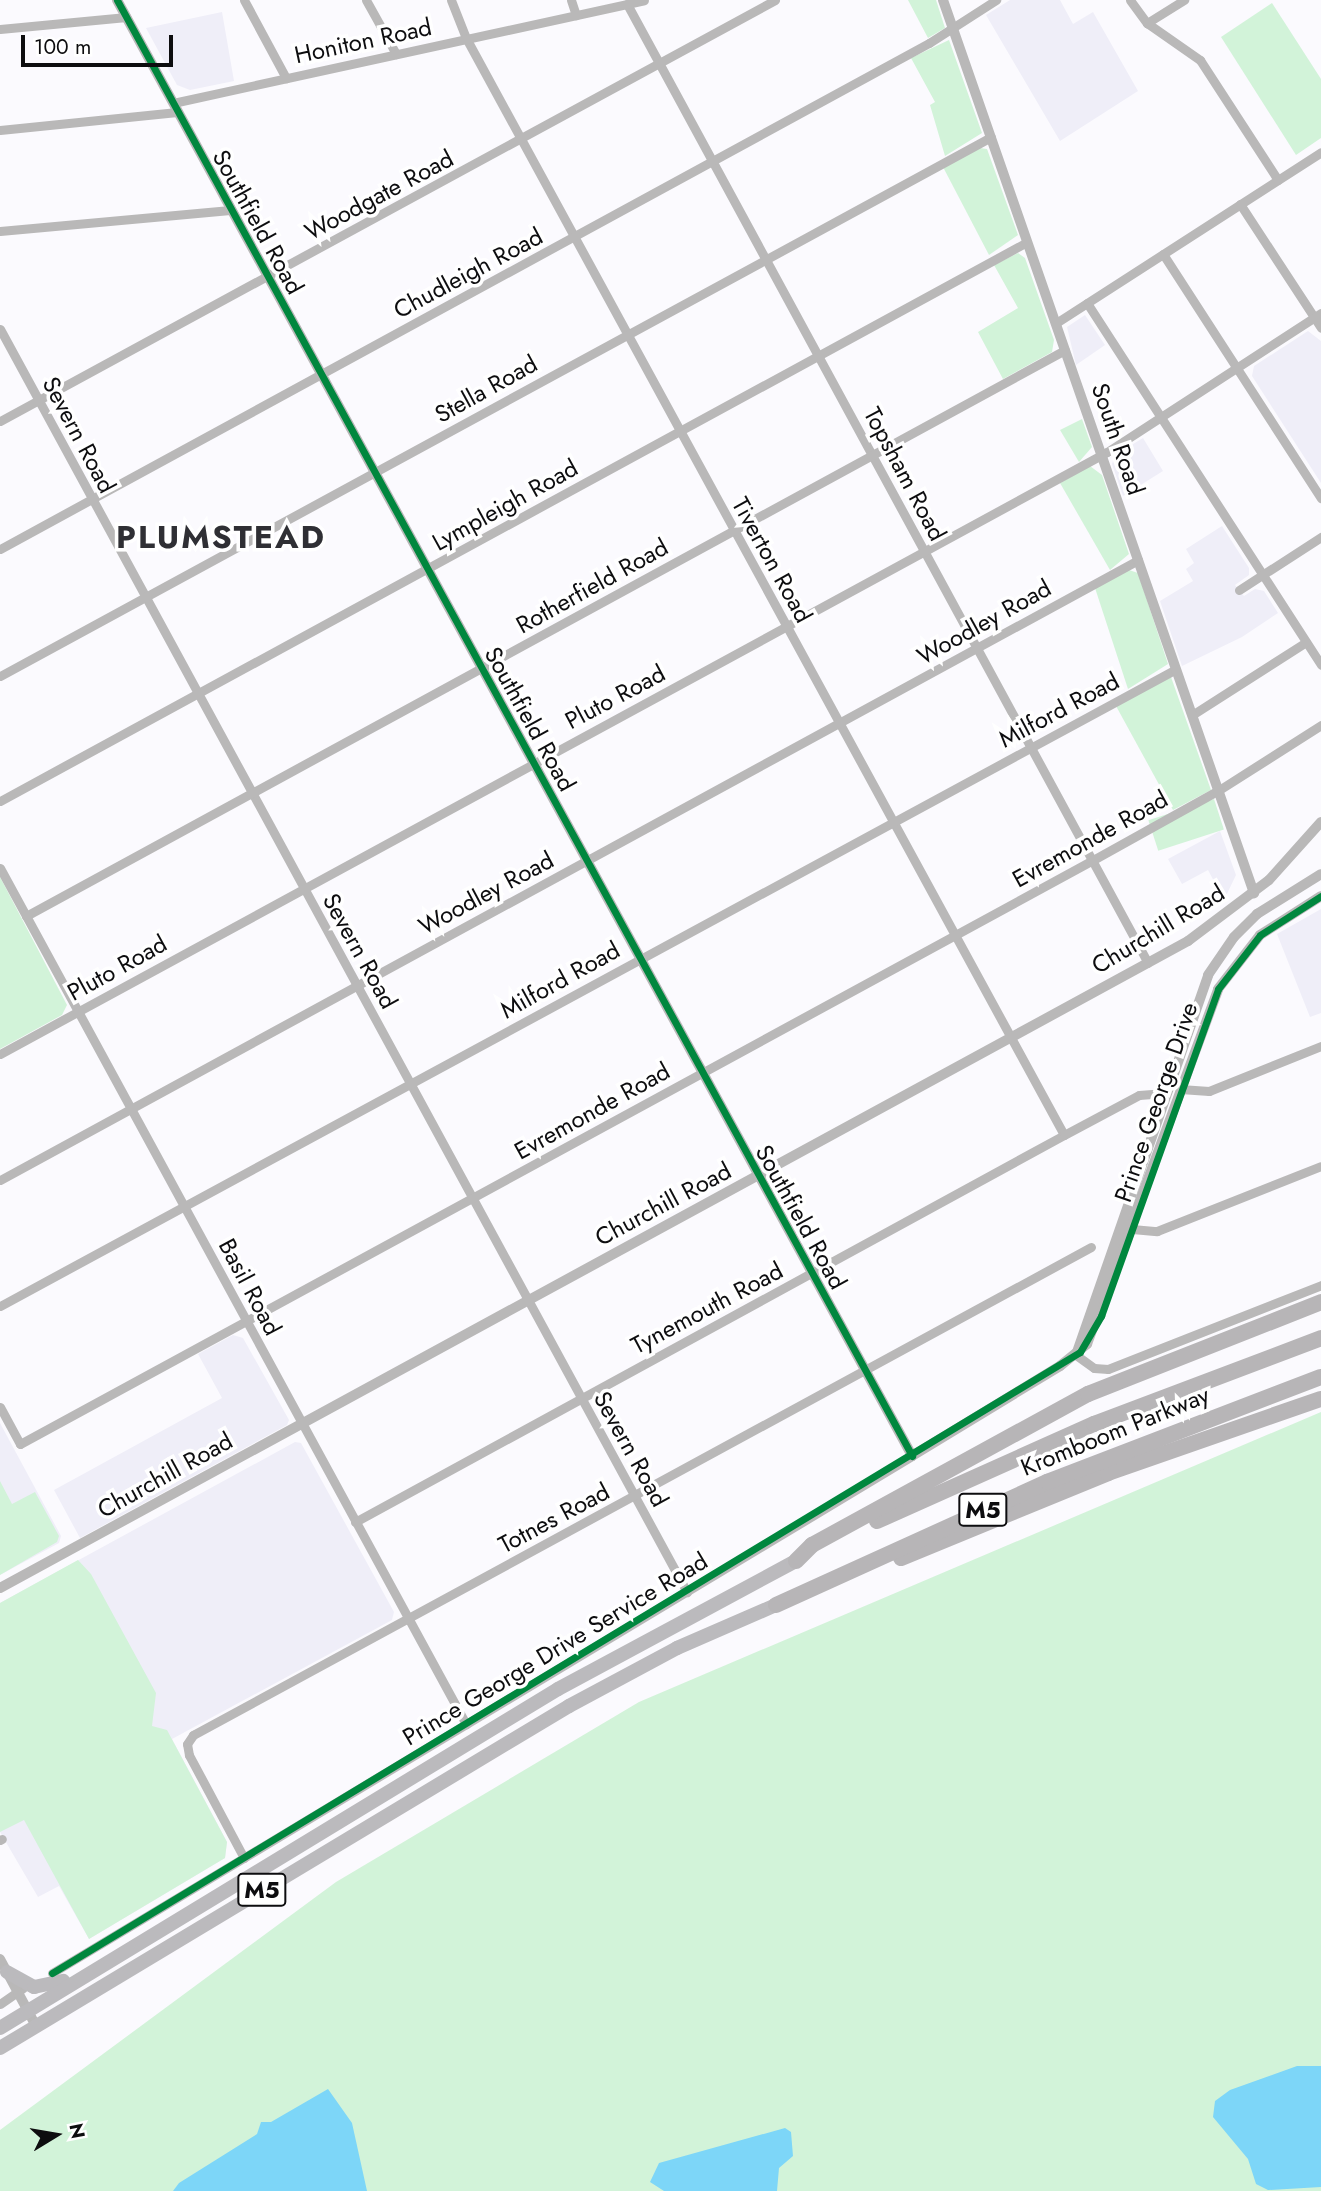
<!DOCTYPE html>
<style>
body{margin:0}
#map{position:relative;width:1321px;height:2191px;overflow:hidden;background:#fbfafe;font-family:Jost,sans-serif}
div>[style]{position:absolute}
.built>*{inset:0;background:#efeef8}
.green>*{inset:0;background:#d2f3d9;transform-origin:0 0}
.water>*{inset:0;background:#7dd6f8}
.minor>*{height:9px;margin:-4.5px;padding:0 4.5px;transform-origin:4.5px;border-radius:4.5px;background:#b9b8b8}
.tertiary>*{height:10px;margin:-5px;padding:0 5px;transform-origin:5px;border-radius:5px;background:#b9b8b8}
.primary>*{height:14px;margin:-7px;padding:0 7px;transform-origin:7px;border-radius:7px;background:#bbbabd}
.motorway>*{height:16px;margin:-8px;padding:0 8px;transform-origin:8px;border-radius:8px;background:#b7b5b7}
.cycleway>*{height:7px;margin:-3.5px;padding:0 3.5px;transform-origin:3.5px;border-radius:3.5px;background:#00873e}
span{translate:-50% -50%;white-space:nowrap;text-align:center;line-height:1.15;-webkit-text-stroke:7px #fff;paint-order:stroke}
.shield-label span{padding:2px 5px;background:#fff;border:2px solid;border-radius:5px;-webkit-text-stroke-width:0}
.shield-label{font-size:23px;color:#0d0d0f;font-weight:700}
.street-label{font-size:24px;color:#0d0d0f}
.district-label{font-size:32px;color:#2f2f34;font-weight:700;letter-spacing:2px}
.north{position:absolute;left:21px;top:2100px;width:70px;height:70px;-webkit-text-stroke:5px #fff;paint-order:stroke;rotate:79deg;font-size:19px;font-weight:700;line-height:28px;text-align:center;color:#0d0d0f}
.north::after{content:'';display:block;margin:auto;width:24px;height:32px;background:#0d0d0f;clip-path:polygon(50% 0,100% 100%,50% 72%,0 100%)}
.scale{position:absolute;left:21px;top:35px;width:152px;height:32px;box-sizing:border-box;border:4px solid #0d0d0f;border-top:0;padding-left:9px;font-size:21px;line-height:24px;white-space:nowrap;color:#0d0d0f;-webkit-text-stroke:5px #fff;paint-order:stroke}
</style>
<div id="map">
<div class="built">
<div style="clip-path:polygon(1010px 0,1060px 0,1073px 24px,1093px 12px,1138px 91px,1060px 141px,986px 15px)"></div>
<div style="clip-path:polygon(222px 12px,234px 81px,190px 90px,177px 85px,146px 28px)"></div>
<div style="clip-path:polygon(1085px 315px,1105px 345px,1076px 365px,1067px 327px)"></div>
<div style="clip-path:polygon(1308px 331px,1321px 341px,1321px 483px,1252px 376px,1254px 366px)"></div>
<div style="clip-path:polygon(1143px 438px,1163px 471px,1123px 496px,1112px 464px,1115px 455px)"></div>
<div style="clip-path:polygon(1222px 526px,1249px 568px,1249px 575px,1235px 585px,1244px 596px,1255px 589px,1264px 591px,1278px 613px,1242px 637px,1182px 666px,1160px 601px,1193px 581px,1186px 569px,1194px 563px,1186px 549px)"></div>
<div style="clip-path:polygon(1220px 831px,1236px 875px,1224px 900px,1208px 870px,1182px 884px,1168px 859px)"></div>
<div style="clip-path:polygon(1321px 909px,1321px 1013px,1310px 1017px,1277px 934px)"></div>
<div style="clip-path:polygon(233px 1335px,243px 1338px,289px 1420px,287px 1425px,80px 1538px,54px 1490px,222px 1398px,198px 1354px)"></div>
<div style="clip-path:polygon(0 1423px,61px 1536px,59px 1543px,0 1575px)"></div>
<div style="clip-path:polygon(295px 1442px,301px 1443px,394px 1612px,392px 1620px,172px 1739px,227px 1842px,225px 1858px,89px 1939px,59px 1886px,38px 1897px,0 1832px,0 1603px)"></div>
</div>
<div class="green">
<div style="clip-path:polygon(908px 0,936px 0,945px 28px,928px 38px)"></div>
<div style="clip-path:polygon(1272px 3px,1321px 79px,1321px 138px,1296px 155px,1221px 37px)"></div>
<div style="clip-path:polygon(949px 40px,982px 133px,945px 156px,930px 105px,935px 102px,911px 58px)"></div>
<div style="clip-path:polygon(980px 148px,987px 149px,1018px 235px,989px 255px,943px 167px)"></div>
<div style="clip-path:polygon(1018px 253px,1025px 258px,1054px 340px,1052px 352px,1003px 379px,978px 332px,1018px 308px,994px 265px)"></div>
<div style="clip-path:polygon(1082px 419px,1092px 447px,1079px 462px,1060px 430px)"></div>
<div style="clip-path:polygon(1090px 466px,1102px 475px,1129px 554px,1110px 570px,1060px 483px)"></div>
<div style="clip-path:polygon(1129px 570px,1138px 573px,1168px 664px,1128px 689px,1095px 588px)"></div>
<div style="clip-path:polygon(1171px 677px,1211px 790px,1173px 810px,1116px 706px)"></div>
<div style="left:1214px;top:799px;width:32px;height:69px;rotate:72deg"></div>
<div style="clip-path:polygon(0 877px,67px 1005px,62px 1015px,0 1049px)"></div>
<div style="clip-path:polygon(1321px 1412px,1321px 2191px,0 2191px,0 2130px,336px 1882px,639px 1702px)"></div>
<div style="clip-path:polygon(0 1481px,12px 1504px,35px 1492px,59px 1536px,57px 1542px,0 1575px)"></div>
<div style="clip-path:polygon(78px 1560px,91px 1574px,156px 1693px,152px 1726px,167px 1730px,227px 1842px,225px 1858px,89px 1939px,24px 1820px,0 1832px,0 1603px)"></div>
</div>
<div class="water">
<div style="clip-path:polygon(1297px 2066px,1321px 2066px,1321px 2187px,1268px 2190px,1256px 2184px,1248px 2159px,1213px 2117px,1215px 2101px,1230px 2090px)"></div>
<div style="clip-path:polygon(328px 2089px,352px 2123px,367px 2191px,173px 2191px,179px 2183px,257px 2134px,261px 2122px,271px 2122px)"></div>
<div style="clip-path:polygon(785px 2128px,791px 2132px,793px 2156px,779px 2168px,777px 2191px,664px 2191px,650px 2182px,659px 2163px)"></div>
</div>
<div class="minor">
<div style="left:244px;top:0;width:89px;rotate:61.7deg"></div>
<div style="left:366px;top:0;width:62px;rotate:60.9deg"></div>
<div style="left:451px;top:0;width:41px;rotate:68.5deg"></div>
<div style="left:466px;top:38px;width:1249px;rotate:61.4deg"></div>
<div style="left:571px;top:0;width:16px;rotate:72deg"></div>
<div style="left:1130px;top:0;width:29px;rotate:54deg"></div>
<div style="left:1147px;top:23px;width:65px;rotate:34.9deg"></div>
<div style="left:1200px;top:60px;width:143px;rotate:57deg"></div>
<div style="left:627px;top:4px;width:1091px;rotate:61.49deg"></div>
<div style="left:1147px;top:23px;width:44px;rotate:-31.9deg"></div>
<div style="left:0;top:29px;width:127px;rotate:-5.4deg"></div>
<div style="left:173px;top:103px;width:482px;rotate:-12.3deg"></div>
<div style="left:0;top:130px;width:178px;rotate:-5.8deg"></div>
<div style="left:1240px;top:204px;width:148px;rotate:56.8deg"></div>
<div style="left:0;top:231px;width:231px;rotate:-5.2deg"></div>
<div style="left:1163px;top:254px;width:291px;rotate:57.1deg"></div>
<div style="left:1087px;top:303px;width:431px;rotate:57.1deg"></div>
<div style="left:1056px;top:323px;width:315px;rotate:-32.8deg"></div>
<div style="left:0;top:329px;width:1438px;rotate:61.46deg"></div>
<div style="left:0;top:421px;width:882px;rotate:-28.51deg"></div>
<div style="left:0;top:549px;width:1058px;rotate:-28.58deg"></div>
<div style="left:929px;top:43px;width:80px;rotate:-32.7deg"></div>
<div style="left:1239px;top:590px;width:98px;rotate:-32.9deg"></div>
<div style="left:0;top:676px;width:1128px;rotate:-28.54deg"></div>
<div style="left:1192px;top:715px;width:135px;rotate:-32.6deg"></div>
<div style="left:0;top:801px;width:1169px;rotate:-28.56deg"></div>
<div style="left:0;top:868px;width:975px;rotate:61.44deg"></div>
<div style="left:26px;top:916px;width:1183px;rotate:-28.58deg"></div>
<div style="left:0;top:1054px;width:1260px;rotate:-28.54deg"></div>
<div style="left:1107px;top:452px;width:255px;rotate:-33deg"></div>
<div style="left:1180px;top:1089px;width:29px;rotate:4deg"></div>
<div style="left:1209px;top:1091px;width:121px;rotate:-21.9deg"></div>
<div style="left:0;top:1180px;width:1296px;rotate:-28.58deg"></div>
<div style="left:1132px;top:1229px;width:25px;rotate:5deg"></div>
<div style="left:1157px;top:1231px;width:176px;rotate:-21.6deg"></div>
<div style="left:0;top:1306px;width:1337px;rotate:-28.44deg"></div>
<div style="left:1076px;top:1355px;width:22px;rotate:36deg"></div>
<div style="left:1094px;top:1368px;width:14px;rotate:4deg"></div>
<div style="left:1108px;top:1369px;width:229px;rotate:-21.5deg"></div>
<div style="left:0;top:1407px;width:42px;rotate:61.6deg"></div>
<div style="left:20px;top:1444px;width:1222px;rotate:-28.56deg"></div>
<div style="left:1093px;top:860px;width:144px;rotate:-29.1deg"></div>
<div style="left:1219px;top:790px;width:121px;rotate:-32.5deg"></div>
<div style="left:355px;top:1522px;width:808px;rotate:-28.63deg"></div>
<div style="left:1064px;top:1135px;width:85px;rotate:-28.1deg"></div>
<div style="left:1139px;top:1095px;width:13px;rotate:-4deg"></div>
<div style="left:0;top:1840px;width:2px;rotate:-27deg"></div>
<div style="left:244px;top:1858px;width:117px;rotate:-118.1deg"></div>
<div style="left:189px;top:1755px;width:11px;rotate:-100deg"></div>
<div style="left:187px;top:1744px;width:11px;rotate:-56deg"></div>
<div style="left:193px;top:1735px;width:1022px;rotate:-28.52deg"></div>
<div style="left:52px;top:1973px;width:1003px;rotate:-31.01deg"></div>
<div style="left:0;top:2004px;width:28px;rotate:-35deg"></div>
</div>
<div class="tertiary">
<div style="left:117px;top:0;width:1659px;rotate:61.36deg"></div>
<div style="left:912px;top:1456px;width:173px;rotate:-31.3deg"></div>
<div style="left:1060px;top:1366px;width:35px;rotate:-39deg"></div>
<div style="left:1087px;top:1344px;width:378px;rotate:-69.7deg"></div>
<div style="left:1218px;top:989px;width:68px;rotate:-52.1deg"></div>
<div style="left:1260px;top:935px;width:72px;rotate:-32.6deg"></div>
<div style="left:943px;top:0;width:946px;rotate:70.8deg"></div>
<div style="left:1076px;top:1355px;width:402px;rotate:-70.8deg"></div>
<div style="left:1208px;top:975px;width:46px;rotate:-55.6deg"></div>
<div style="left:1234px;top:937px;width:33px;rotate:-45deg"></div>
<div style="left:1257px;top:914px;width:75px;rotate:-32deg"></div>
<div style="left:0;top:1588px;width:1353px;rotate:-28.57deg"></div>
<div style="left:1188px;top:941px;width:101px;rotate:-37deg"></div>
<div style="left:1269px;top:880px;width:78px;rotate:-48.1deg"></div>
<div style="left:0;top:1959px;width:76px;rotate:61.8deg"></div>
</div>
<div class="primary">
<div style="left:7px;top:1972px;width:31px;rotate:29deg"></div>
<div style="left:34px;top:1987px;width:30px;rotate:-12deg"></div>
<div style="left:0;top:2028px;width:653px;rotate:-31.28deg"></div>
<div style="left:558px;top:1689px;width:270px;rotate:-28.3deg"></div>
<div style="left:0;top:2048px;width:664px;rotate:-31.01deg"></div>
<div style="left:569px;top:1706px;width:123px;rotate:-28.2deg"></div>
<div style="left:677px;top:1648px;width:108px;rotate:-23.5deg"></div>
</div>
<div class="motorway">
<div style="left:877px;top:1521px;width:238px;rotate:-24.1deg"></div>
<div style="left:1094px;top:1424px;width:243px;rotate:-20.7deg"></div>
<div style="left:901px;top:1558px;width:224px;rotate:-22.3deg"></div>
<div style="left:1108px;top:1473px;width:225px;rotate:-19.2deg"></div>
<div style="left:796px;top:1561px;width:23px;rotate:-45deg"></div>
<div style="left:812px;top:1545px;width:315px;rotate:-28.7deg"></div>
<div style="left:1088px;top:1394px;width:251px;rotate:-21.5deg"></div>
<div style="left:776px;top:1605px;width:298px;rotate:-24.4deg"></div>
<div style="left:1047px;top:1482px;width:293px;rotate:-21deg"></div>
</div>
<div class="cycleway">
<div style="left:117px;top:0;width:1659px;rotate:61.36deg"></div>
<div style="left:52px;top:1973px;width:1201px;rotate:-31.14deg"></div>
<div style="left:1080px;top:1352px;width:42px;rotate:-59.7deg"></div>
<div style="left:1101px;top:1316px;width:347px;rotate:-70.3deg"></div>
<div style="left:1218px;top:989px;width:68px;rotate:-52.1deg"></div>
<div style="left:1260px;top:935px;width:72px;rotate:-32.6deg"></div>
</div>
<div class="shield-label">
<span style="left:983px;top:1510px">M5</span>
<span style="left:262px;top:1890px">M5</span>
</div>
<div class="street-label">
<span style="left:363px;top:41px;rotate:-12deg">Honiton Road</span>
<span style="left:379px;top:195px;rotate:-28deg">Woodgate Road</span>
<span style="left:258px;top:222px;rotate:61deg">Southfield Road</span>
<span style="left:468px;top:273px;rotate:-28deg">Chudleigh Road</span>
<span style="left:486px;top:389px;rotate:-29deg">Stella Road</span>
<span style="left:79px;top:435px;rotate:62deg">Severn Road</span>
<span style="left:1118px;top:439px;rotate:71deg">South Road</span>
<span style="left:905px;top:474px;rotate:62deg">Topsham Road</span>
<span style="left:505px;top:505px;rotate:-29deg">Lympleigh Road</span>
<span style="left:772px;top:560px;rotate:61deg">Tiverton Road</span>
<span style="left:592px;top:586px;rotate:-29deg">Rotherfield Road</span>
<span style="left:984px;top:622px;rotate:-29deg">Woodley Road</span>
<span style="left:615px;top:697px;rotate:-28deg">Pluto Road</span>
<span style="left:1059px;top:710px;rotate:-28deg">Milford Road</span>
<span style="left:530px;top:719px;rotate:61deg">Southfield Road</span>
<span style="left:1090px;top:839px;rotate:-29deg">Evremonde Road</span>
<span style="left:486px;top:893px;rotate:-28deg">Woodley Road</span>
<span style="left:1158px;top:929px;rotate:-31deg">Churchill Road</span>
<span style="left:360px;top:951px;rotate:61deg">Severn Road</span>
<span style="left:117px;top:968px;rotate:-29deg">Pluto Road</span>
<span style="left:560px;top:980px;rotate:-29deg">Milford Road</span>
<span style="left:1156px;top:1102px;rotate:-71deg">Prince George Drive</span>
<span style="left:592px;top:1111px;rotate:-29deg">Evremonde Road</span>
<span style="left:663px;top:1204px;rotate:-28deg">Churchill Road</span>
<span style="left:801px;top:1217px;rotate:61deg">Southfield Road</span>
<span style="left:250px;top:1287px;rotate:62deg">Basil Road</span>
<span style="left:707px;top:1308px;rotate:-28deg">Tynemouth Road</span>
<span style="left:1115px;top:1431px;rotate:-22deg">Kromboom Parkway</span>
<span style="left:631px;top:1449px;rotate:61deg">Severn Road</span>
<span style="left:165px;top:1475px;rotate:-29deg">Churchill Road</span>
<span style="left:554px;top:1518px;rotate:-28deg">Totnes Road</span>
<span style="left:555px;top:1649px;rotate:-31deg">Prince George Drive Service Road</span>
</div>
<div class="district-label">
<span style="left:221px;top:537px">PLUMSTEAD</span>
</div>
<div class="north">N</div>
<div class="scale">100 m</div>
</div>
